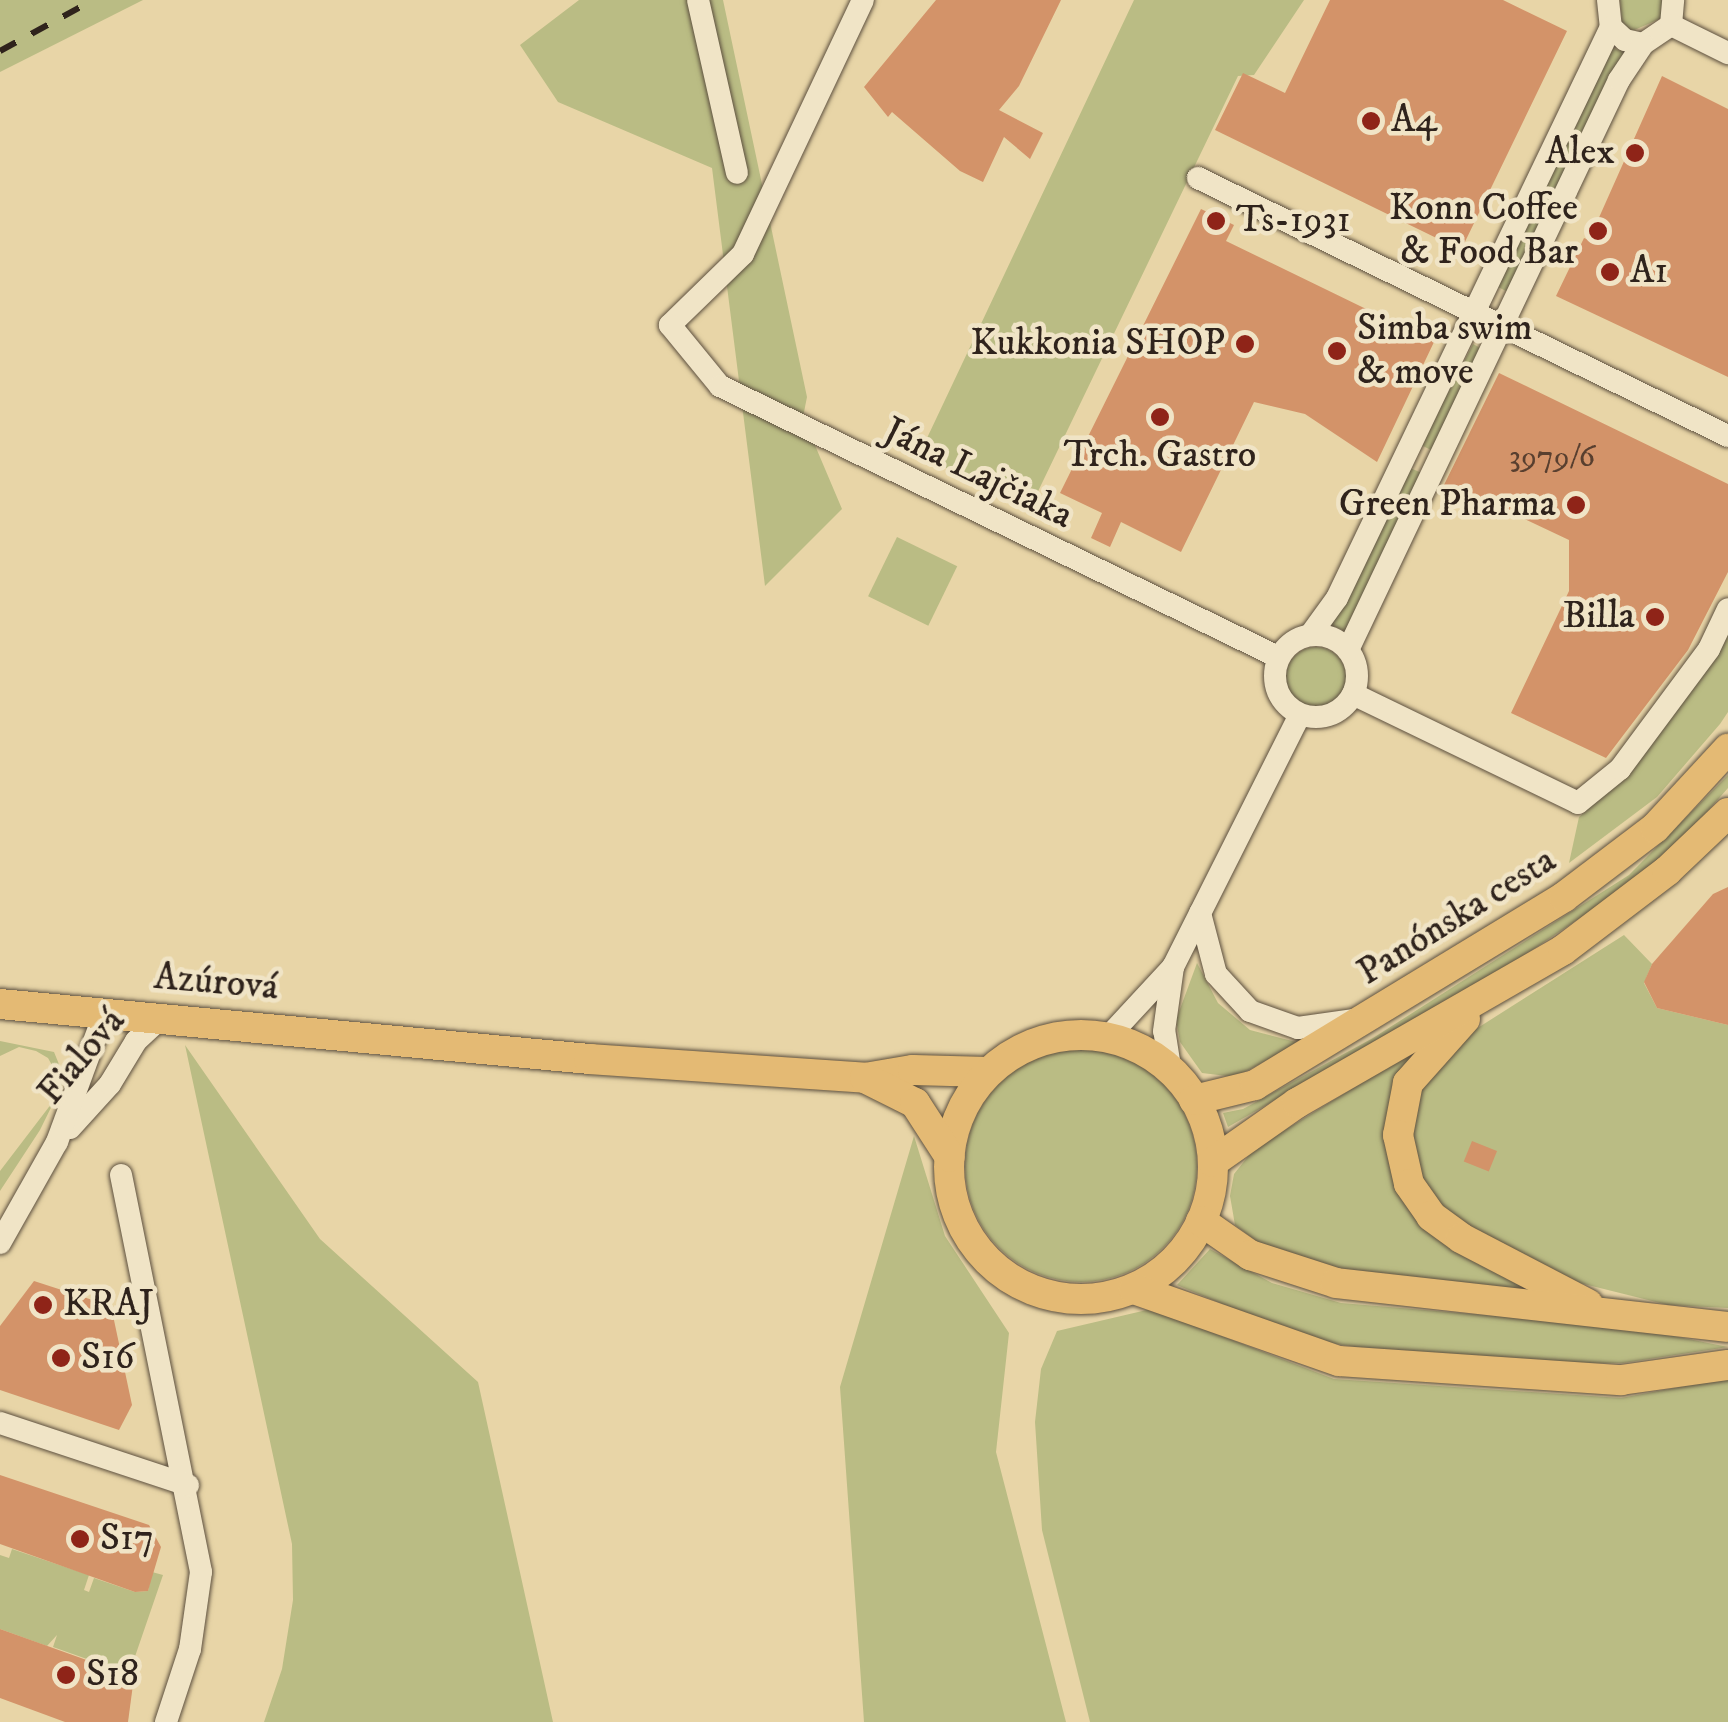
<!DOCTYPE html>
<meta charset="utf-8">
<style>
body{margin:0}
#map{position:relative;width:1728px;height:1722px;overflow:hidden;background:#e8d5a7;font-family:"IM FELL DW Pica",serif}
div>[style]{position:absolute}
.green>*{inset:0;background:#babc84;transform-origin:0 0}
.round{border-radius:50%}
.building>*{inset:0;background:#d39369;transform-origin:0 0}
.roads{filter:drop-shadow(0 0 2px #5d503f) drop-shadow(0 0 2px #5d503f)}
.minor>*{height:22px;margin:-11px;padding:0 11px;transform-origin:11px;border-radius:11px;background:#f0e4c6}
.minor>.ring{margin:-11px;padding:0;box-sizing:content-box;background:none;border:22px solid #f0e4c6;border-radius:50%}
.major>*{height:30px;margin:-15px;padding:0 15px;transform-origin:15px;border-radius:15px;background:#e4ba74}
.major>.ring{margin:-15px;padding:0;box-sizing:content-box;background:none;border:30px solid #e4ba74;border-radius:50%}
.rail>*{height:6px;margin-top:-3px;transform-origin:0;background:repeating-linear-gradient(90deg,#2f231c 0 18px,transparent 0 36px)}
.dots>*{width:28px;height:28px;translate:-50% -50%;box-sizing:border-box;border:5px solid #f0e4c6;border-radius:50%}
span{translate:-50% -50%;white-space:nowrap;text-align:center;line-height:1.15;-webkit-text-stroke:9px #f0e4c6;paint-order:stroke}
.number-label{font-size:32px;color:#583f2f}
.number-label span{-webkit-text-stroke-width:0}
.poi-label{font-size:38px;color:#2f231c}
.left{translate:0 -50%;text-align:left}
.right{translate:-100% -50%;text-align:right}
.street-label{font-size:38px;color:#2f231c}
</style>
<div id="map">
<div class="green">
<div style="clip-path:polygon(0 0,143px 0,0 72px)"></div>
<div style="clip-path:polygon(579px 0,723px 0,807px 397px,803px 417px,842px 509px,765px 586px,712px 168px,558px 102px,520px 45px)"></div>
<div style="clip-path:polygon(1134px 0,1304px 0,1254px 75px,1238px 76px,1030px 508px,919px 455px)"></div>
<div style="clip-path:polygon(1620px 0,1662px 0,1662px 18px,1632px 31px,1622px 23px)"></div>
<div style="clip-path:polygon(1613px 48px,1627px 53px,1508px 292px,1498px 287px)"></div>
<div style="clip-path:polygon(1473px 344px,1482px 349px,1433px 451px,1421px 445px)"></div>
<div style="clip-path:polygon(1410px 468px,1422px 473px,1347px 632px,1331px 625px)"></div>
<div style="left:897px;top:537px;width:67px;height:66px;rotate:26deg"></div>
<div style="clip-path:polygon(1728px 634px,1728px 712px,1720px 724px,1657px 797px,1569px 863px,1579px 817px,1628px 775px)"></div>
<div class="round" style="left:1286px;top:647px;width:60px;height:60px"></div>
<div style="clip-path:polygon(1728px 775px,1728px 788px,1698px 822px,1632px 883px,1510px 965px,1228px 1127px,1223px 1113px,1243px 1109px,1373px 1038px,1629px 875px)"></div>
<div style="clip-path:polygon(1624px 935px,1652px 964px,1644px 983px,1657px 1008px,1728px 1025px,1728px 1308px,1668px 1305px,1568px 1280px,1444px 1216px,1421px 1189px,1408px 1137px,1418px 1090px,1465px 1036px)"></div>
<div style="clip-path:polygon(1197px 963px,1218px 1003px,1250px 1030px,1300px 1043px,1235px 1077px,1202px 1073px,1180px 1042px,1176px 1020px)"></div>
<div style="clip-path:polygon(0 1041px,54px 1052px,65px 1079px,40px 1130px,0 1191px,0 1171px,55px 1099px,59px 1078px,48px 1058px,36px 1051px,19px 1047px,0 1056px)"></div>
<div style="clip-path:polygon(185px 1045px,320px 1239px,478px 1382px,553px 1722px,264px 1722px,282px 1669px,293px 1600px,292px 1544px)"></div>
<div style="clip-path:polygon(1420px 1047px,1397px 1181px,1550px 1295px,1376px 1281px,1260px 1244px,1235px 1225px,1230px 1196px,1234px 1174px,1254px 1149px)"></div>
<div class="round" style="left:965px;top:1050px;width:232px;height:232px"></div>
<div style="clip-path:polygon(914px 1136px,945px 1236px,1009px 1333px,996px 1452px,1066px 1722px,864px 1722px,840px 1387px)"></div>
<div style="clip-path:polygon(1210px 1249px,1272px 1283px,1341px 1303px,1629px 1327px,1728px 1347px,1623px 1363px,1526px 1364px,1411px 1356px,1306px 1339px,1177px 1285px)"></div>
<div style="clip-path:polygon(1151px 1309px,1334px 1379px,1621px 1398px,1728px 1378px,1728px 1722px,1090px 1722px,1042px 1530px,1035px 1422px,1041px 1369px,1057px 1331px)"></div>
<div style="clip-path:polygon(12px 1549px,89px 1575px,84px 1590px,89px 1592px,94px 1578px,135px 1592px,148px 1591px,152px 1572px,163px 1575px,129px 1674px,53px 1647px,57px 1635px,47px 1646px,0 1629px,0 1555px,9px 1558px)"></div>
</div>
<div class="building">
<div style="clip-path:polygon(936px 0,1061px 0,1019px 86px,999px 110px,1043px 133px,1030px 159px,1004px 137px,983px 182px,960px 171px,892px 112px,888px 117px,864px 87px)"></div>
<div style="clip-path:polygon(1330px 0,1503px 0,1567px 31px,1461px 250px,1215px 130px,1243px 73px,1285px 93px)"></div>
<div style="clip-path:polygon(1662px 76px,1728px 109px,1728px 377px,1556px 296px,1584px 238px,1589px 240px)"></div>
<div style="clip-path:polygon(1201px 209px,1234px 225px,1226px 241px,1434px 342px,1377px 462px,1305px 414px,1254px 402px,1181px 552px,1121px 522px,1110px 547px,1091px 538px,1102px 513px,1060px 493px)"></div>
<div style="clip-path:polygon(1499px 373px,1728px 484px,1728px 572px,1688px 650px,1606px 758px,1511px 713px,1569px 591px,1569px 540px,1463px 490px,1440px 493px)"></div>
<div style="clip-path:polygon(1728px 887px,1728px 1025px,1657px 1008px,1644px 982px,1652px 964px,1713px 894px)"></div>
<div style="left:1472px;top:1141px;width:27px;height:22px;rotate:22deg"></div>
<div style="clip-path:polygon(34px 1281px,111px 1306px,132px 1405px,119px 1430px,0 1390px,0 1326px)"></div>
<div style="clip-path:polygon(0 1475px,149px 1525px,161px 1547px,148px 1591px,135px 1592px,0 1544px)"></div>
<div style="clip-path:polygon(0 1629px,134px 1677px,128px 1722px,65px 1722px,0 1698px)"></div>
</div>
<div class="roads">
<div class="minor">
<div style="left:698px;top:0;width:177px;rotate:77.3deg"></div>
<div style="left:863px;top:0;width:281px;rotate:115.3deg"></div>
<div style="left:743px;top:254px;width:102px;rotate:135.8deg"></div>
<div style="left:670px;top:325px;width:79px;rotate:50.7deg"></div>
<div style="left:720px;top:386px;width:620px;rotate:25.9deg"></div>
<div style="left:1608px;top:0;width:27px;rotate:84deg"></div>
<div style="left:1611px;top:27px;width:19px;rotate:43deg"></div>
<div style="left:1625px;top:40px;width:18px;rotate:13deg"></div>
<div style="left:1643px;top:44px;width:34px;rotate:-34deg"></div>
<div style="left:1671px;top:25px;width:25px;rotate:-85deg"></div>
<div style="left:1671px;top:25px;width:64px;rotate:26.2deg"></div>
<div style="left:1198px;top:178px;width:589px;rotate:25.96deg"></div>
<div style="left:1311px;top:634px;width:44px;rotate:-54.2deg"></div>
<div style="left:1337px;top:598px;width:633px;rotate:-64.37deg"></div>
<div class="ring" style="left:1275px;top:635px;width:60px;height:60px"></div>
<div style="left:1348px;top:650px;width:631px;rotate:-64.57deg"></div>
<div style="left:1619px;top:80px;width:43px;rotate:-56.3deg"></div>
<div style="left:1353px;top:694px;width:250px;rotate:25.8deg"></div>
<div style="left:1578px;top:803px;width:54px;rotate:-39deg"></div>
<div style="left:1620px;top:769px;width:149px;rotate:-53.4deg"></div>
<div style="left:1709px;top:649px;width:44px;rotate:-64.6deg"></div>
<div style="left:1200px;top:913px;width:63px;rotate:75.3deg"></div>
<div style="left:1216px;top:974px;width:50px;rotate:47.4deg"></div>
<div style="left:1250px;top:1011px;width:51px;rotate:19.5deg"></div>
<div style="left:1298px;top:1028px;width:57px;rotate:-8.1deg"></div>
<div style="left:1110px;top:1035px;width:93px;rotate:-47.2deg"></div>
<div style="left:1173px;top:967px;width:282px;rotate:-63.3deg"></div>
<div style="left:1170px;top:1067px;width:36px;rotate:-99deg"></div>
<div style="left:1164px;top:1031px;width:65px;rotate:-82deg"></div>
<div style="left:70px;top:1128px;width:59px;rotate:-47.7deg"></div>
<div style="left:110px;top:1084px;width:50px;rotate:-58.8deg"></div>
<div style="left:136px;top:1041px;width:35px;rotate:-43deg"></div>
<div style="left:121px;top:1175px;width:405px;rotate:78.6deg"></div>
<div style="left:201px;top:1572px;width:78px;rotate:98.1deg"></div>
<div style="left:190px;top:1649px;width:77px;rotate:108.2deg"></div>
<div style="left:0;top:1243px;width:116px;rotate:-60.6deg"></div>
<div style="left:57px;top:1142px;width:136px;rotate:-69.8deg"></div>
<div style="left:0;top:1423px;width:198px;rotate:18.3deg"></div>
</div>
<div class="major">
<div style="left:0;top:1004px;width:592px;rotate:5.33deg"></div>
<div style="left:589px;top:1059px;width:277px;rotate:3.9deg"></div>
<div style="left:865px;top:1078px;width:49px;rotate:-9.5deg"></div>
<div style="left:913px;top:1070px;width:75px;rotate:1.5deg"></div>
<div style="left:1465px;top:1019px;width:86px;rotate:131.7deg"></div>
<div style="left:1408px;top:1083px;width:53px;rotate:100.9deg"></div>
<div style="left:1398px;top:1135px;width:50px;rotate:77.3deg"></div>
<div style="left:1409px;top:1184px;width:39px;rotate:55deg"></div>
<div style="left:1431px;top:1216px;width:37px;rotate:36deg"></div>
<div style="left:1461px;top:1238px;width:143px;rotate:27.5deg"></div>
<div class="ring" style="left:949px;top:1035px;width:234px;height:234px"></div>
<div style="left:865px;top:1078px;width:56px;rotate:26.6deg"></div>
<div style="left:915px;top:1103px;width:64px;rotate:57.1deg"></div>
<div style="left:1194px;top:1100px;width:63px;rotate:-13.8deg"></div>
<div style="left:1255px;top:1085px;width:362px;rotate:-31.3deg"></div>
<div style="left:1564px;top:897px;width:114px;rotate:-37.2deg"></div>
<div style="left:1655px;top:828px;width:108px;rotate:-47.3deg"></div>
<div style="left:1213px;top:1162px;width:103px;rotate:-35.1deg"></div>
<div style="left:1297px;top:1103px;width:307px;rotate:-29.9deg"></div>
<div style="left:1563px;top:950px;width:131px;rotate:-37.2deg"></div>
<div style="left:1667px;top:871px;width:84px;rotate:-43.6deg"></div>
<div style="left:1201px;top:1221px;width:60px;rotate:34.8deg"></div>
<div style="left:1250px;top:1255px;width:90px;rotate:18deg"></div>
<div style="left:1336px;top:1283px;width:394px;rotate:6.4deg"></div>
<div style="left:1134px;top:1289px;width:217px;rotate:19.4deg"></div>
<div style="left:1339px;top:1361px;width:283px;rotate:3.9deg"></div>
<div style="left:1621px;top:1380px;width:108px;rotate:-8deg"></div>
</div>
</div>
<div class="rail">
<div style="left:0;top:51px;width:106px;rotate:-28.7deg"></div>
</div>
<div class="dots">
<div style="left:1371px;top:121px;background:#8f2418"></div>
<div style="left:1635px;top:153px;background:#8f2418"></div>
<div style="left:1216px;top:221px;background:#8f2418"></div>
<div style="left:1598px;top:231px;background:#8f2418"></div>
<div style="left:1610px;top:272px;background:#8f2418"></div>
<div style="left:1245px;top:344px;background:#8f2418"></div>
<div style="left:1337px;top:351px;background:#8f2418"></div>
<div style="left:1160px;top:417px;background:#8f2418"></div>
<div style="left:1576px;top:505px;background:#8f2418"></div>
<div style="left:1655px;top:617px;background:#8f2418"></div>
<div style="left:43px;top:1305px;background:#8f2418"></div>
<div style="left:61px;top:1358px;background:#8f2418"></div>
<div style="left:80px;top:1539px;background:#8f2418"></div>
<div style="left:66px;top:1675px;background:#8f2418"></div>
</div>
<div class="number-label">
<span style="left:1552px;top:457px">3979/6</span>
</div>
<div class="poi-label">
<span class="left" style="left:1391px;top:121px">A4</span>
<span class="right" style="left:1615px;top:153px">Alex</span>
<span class="right" style="left:1578px;top:231px">Konn Coffee<br>&amp; Food Bar</span>
<span class="left" style="left:1236px;top:221px">Ts-1931</span>
<span class="left" style="left:1630px;top:272px">A1</span>
<span class="left" style="left:1357px;top:351px">Simba swim<br>&amp; move</span>
<span class="right" style="left:1225px;top:344px">Kukkonia SHOP</span>
<span style="left:1160px;top:456px">Trch. Gastro</span>
<span class="right" style="left:1556px;top:505px">Green Pharma</span>
<span class="right" style="left:1635px;top:617px">Billa</span>
<span class="left" style="left:63px;top:1305px">KRAJ</span>
<span class="left" style="left:81px;top:1358px">S16</span>
<span class="left" style="left:100px;top:1539px">S17</span>
<span class="left" style="left:86px;top:1675px">S18</span>
</div>
<div class="street-label">
<span style="left:978px;top:474px;rotate:26deg">Jána Lajčiaka</span>
<span style="left:1457px;top:917px;rotate:-32deg">Panónska cesta</span>
<span style="left:216px;top:983px;rotate:5deg">Azúrová</span>
<span style="left:82px;top:1057px;rotate:-50deg">Fialová</span>
</div>
</div>
